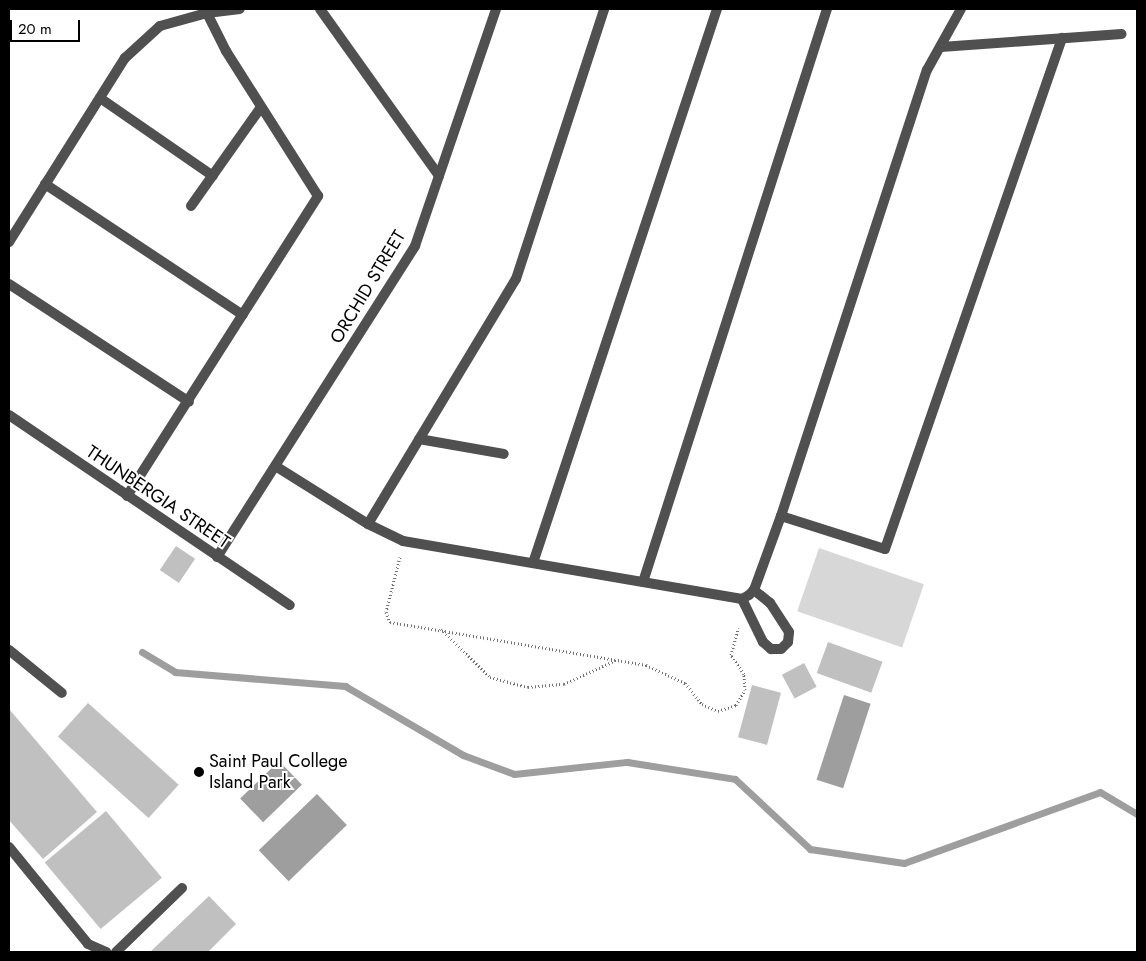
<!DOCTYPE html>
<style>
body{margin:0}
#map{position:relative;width:1146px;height:961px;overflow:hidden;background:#fff;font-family:Jost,sans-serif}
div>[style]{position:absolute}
.green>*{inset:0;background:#d7d7d7;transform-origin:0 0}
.water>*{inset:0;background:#9e9e9e;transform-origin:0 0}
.stream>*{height:7px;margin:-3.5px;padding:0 3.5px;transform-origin:3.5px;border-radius:3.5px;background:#9e9e9e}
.building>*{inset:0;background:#c0c0c0;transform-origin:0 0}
.path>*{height:3px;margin-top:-1.5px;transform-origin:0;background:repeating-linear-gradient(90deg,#727272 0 1px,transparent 0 3.5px)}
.lane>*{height:10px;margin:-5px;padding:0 5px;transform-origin:5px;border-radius:5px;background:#505050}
.street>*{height:10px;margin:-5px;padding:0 5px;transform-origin:5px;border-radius:5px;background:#505050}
.dots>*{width:14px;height:14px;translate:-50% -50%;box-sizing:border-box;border:2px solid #fff;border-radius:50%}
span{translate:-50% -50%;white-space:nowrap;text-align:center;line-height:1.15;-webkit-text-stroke:4px #fff;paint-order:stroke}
.street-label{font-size:18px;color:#000}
.poi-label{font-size:18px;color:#000}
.left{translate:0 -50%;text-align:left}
.frame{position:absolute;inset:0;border:10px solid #000;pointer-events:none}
.scale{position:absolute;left:10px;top:20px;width:70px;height:22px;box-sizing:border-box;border:2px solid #000;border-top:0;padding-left:6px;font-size:15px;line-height:18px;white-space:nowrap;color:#000;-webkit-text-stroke:4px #fff;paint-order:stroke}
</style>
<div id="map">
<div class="green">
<div style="left:819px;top:548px;width:111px;height:67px;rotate:19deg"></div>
</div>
<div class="water">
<div style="left:844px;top:695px;width:28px;height:89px;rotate:18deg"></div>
<div style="left:279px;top:761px;width:33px;height:54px;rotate:46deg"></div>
<div style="left:317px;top:794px;width:43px;height:81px;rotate:46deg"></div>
</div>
<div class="stream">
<div style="left:142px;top:652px;width:39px;rotate:31deg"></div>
<div style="left:175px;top:672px;width:171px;rotate:4.7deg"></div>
<div style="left:345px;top:686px;width:137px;rotate:30.3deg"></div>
<div style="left:463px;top:755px;width:54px;rotate:20.4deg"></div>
<div style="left:514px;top:774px;width:114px;rotate:-6.1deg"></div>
<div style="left:627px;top:762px;width:109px;rotate:8.9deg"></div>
<div style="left:735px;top:779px;width:103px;rotate:43deg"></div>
<div style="left:810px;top:849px;width:95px;rotate:8.5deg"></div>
<div style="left:904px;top:863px;width:208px;rotate:-19.9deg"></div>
<div style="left:1100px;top:792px;width:43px;rotate:30.7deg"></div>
</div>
<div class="building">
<div style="left:176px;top:546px;width:23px;height:29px;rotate:34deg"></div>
<div style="left:828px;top:642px;width:58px;height:33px;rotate:20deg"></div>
<div style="left:804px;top:663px;width:27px;height:25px;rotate:62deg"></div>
<div style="left:752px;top:685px;width:30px;height:54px;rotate:15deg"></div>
<div style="left:88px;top:703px;width:122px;height:45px;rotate:42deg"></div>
<div style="clip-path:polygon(9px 709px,97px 812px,43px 859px,9px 820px)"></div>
<div style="left:106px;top:811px;width:87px;height:80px;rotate:50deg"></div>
<div style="clip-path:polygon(209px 896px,236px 924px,208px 952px,150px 952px)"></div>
</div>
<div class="path">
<div style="left:400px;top:557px;width:57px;rotate:104.3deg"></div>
<div style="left:386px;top:612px;width:11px;rotate:68deg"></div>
<div style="left:390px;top:622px;width:260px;rotate:9.5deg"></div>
<div style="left:646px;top:665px;width:43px;rotate:24.8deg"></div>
<div style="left:685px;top:683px;width:27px;rotate:51deg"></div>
<div style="left:702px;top:704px;width:17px;rotate:24deg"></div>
<div style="left:718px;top:711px;width:19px;rotate:-18deg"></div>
<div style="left:736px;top:705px;width:17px;rotate:-59deg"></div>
<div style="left:745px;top:690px;width:16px;rotate:-94deg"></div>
<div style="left:744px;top:674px;width:23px;rotate:-124deg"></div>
<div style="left:731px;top:655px;width:28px;rotate:-75deg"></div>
<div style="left:441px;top:629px;width:69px;rotate:44.4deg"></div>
<div style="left:490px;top:677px;width:39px;rotate:15deg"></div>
<div style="left:528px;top:687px;width:36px;rotate:-5deg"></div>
<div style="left:564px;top:684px;width:60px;rotate:-24.8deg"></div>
</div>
<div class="lane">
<div style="left:742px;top:599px;width:48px;rotate:64deg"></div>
<div style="left:763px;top:642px;width:11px;rotate:41deg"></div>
<div style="left:771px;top:649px;width:10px"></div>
<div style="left:781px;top:649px;width:10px;rotate:-45deg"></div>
<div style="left:788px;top:642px;width:10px;rotate:-84deg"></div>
<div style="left:789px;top:632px;width:35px;rotate:-123deg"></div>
<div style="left:770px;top:603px;width:21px;rotate:-141deg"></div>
<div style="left:9px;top:650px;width:68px;rotate:39.1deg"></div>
<div style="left:9px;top:847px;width:125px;rotate:50.8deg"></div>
<div style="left:88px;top:944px;width:20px;rotate:24deg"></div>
<div style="left:116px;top:952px;width:92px;rotate:-44.1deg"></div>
</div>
<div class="street">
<div style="left:320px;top:9px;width:205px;rotate:54.5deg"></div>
<div style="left:941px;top:47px;width:181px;rotate:-4.1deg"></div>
<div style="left:100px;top:98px;width:137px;rotate:34.6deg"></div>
<div style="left:45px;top:184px;width:237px;rotate:33.5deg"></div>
<div style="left:191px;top:206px;width:121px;rotate:-54.7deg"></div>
<div style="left:9px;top:242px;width:218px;rotate:-57.8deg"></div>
<div style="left:125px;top:58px;width:47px;rotate:-42.4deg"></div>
<div style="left:160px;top:26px;width:49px;rotate:-15.5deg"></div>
<div style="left:207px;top:13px;width:33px;rotate:-7deg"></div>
<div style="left:9px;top:284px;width:215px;rotate:33.2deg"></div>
<div style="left:9px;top:415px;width:339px;rotate:34.1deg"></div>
<div style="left:419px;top:439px;width:86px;rotate:10deg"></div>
<div style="left:277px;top:467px;width:107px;rotate:32.1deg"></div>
<div style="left:368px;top:524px;width:39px;rotate:26deg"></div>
<div style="left:403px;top:541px;width:344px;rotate:9.7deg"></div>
<div style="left:742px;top:599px;width:8px;rotate:-30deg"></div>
<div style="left:749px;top:595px;width:7px;rotate:-45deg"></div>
<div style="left:754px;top:590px;width:79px;rotate:-70deg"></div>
<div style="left:781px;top:516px;width:469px;rotate:-71.9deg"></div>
<div style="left:927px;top:70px;width:70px;rotate:-60.9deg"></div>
<div style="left:127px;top:496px;width:356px;rotate:-57.5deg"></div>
<div style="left:318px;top:196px;width:172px;rotate:-122.4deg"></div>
<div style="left:226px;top:51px;width:42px;rotate:-116.6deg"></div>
<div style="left:781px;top:516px;width:109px;rotate:17.6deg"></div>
<div style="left:885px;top:549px;width:541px;rotate:-70.89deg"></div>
<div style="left:368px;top:524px;width:286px;rotate:-58.9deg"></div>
<div style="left:516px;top:279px;width:284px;rotate:-71.9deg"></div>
<div style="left:217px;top:557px;width:369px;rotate:-57.5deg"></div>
<div style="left:415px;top:246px;width:250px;rotate:-71.1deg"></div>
<div style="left:533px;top:563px;width:584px;rotate:-71.63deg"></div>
<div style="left:643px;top:582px;width:602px;rotate:-72.2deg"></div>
</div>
<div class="dots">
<div style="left:199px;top:772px;background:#000"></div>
</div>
<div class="street-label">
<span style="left:368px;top:287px;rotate:-59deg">ORCHID STREET</span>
<span style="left:158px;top:497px;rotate:34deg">THUNBERGIA STREET</span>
</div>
<div class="poi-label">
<span class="left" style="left:209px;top:772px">Saint Paul College<br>Island Park</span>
</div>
<div class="frame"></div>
<div class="scale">20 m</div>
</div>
